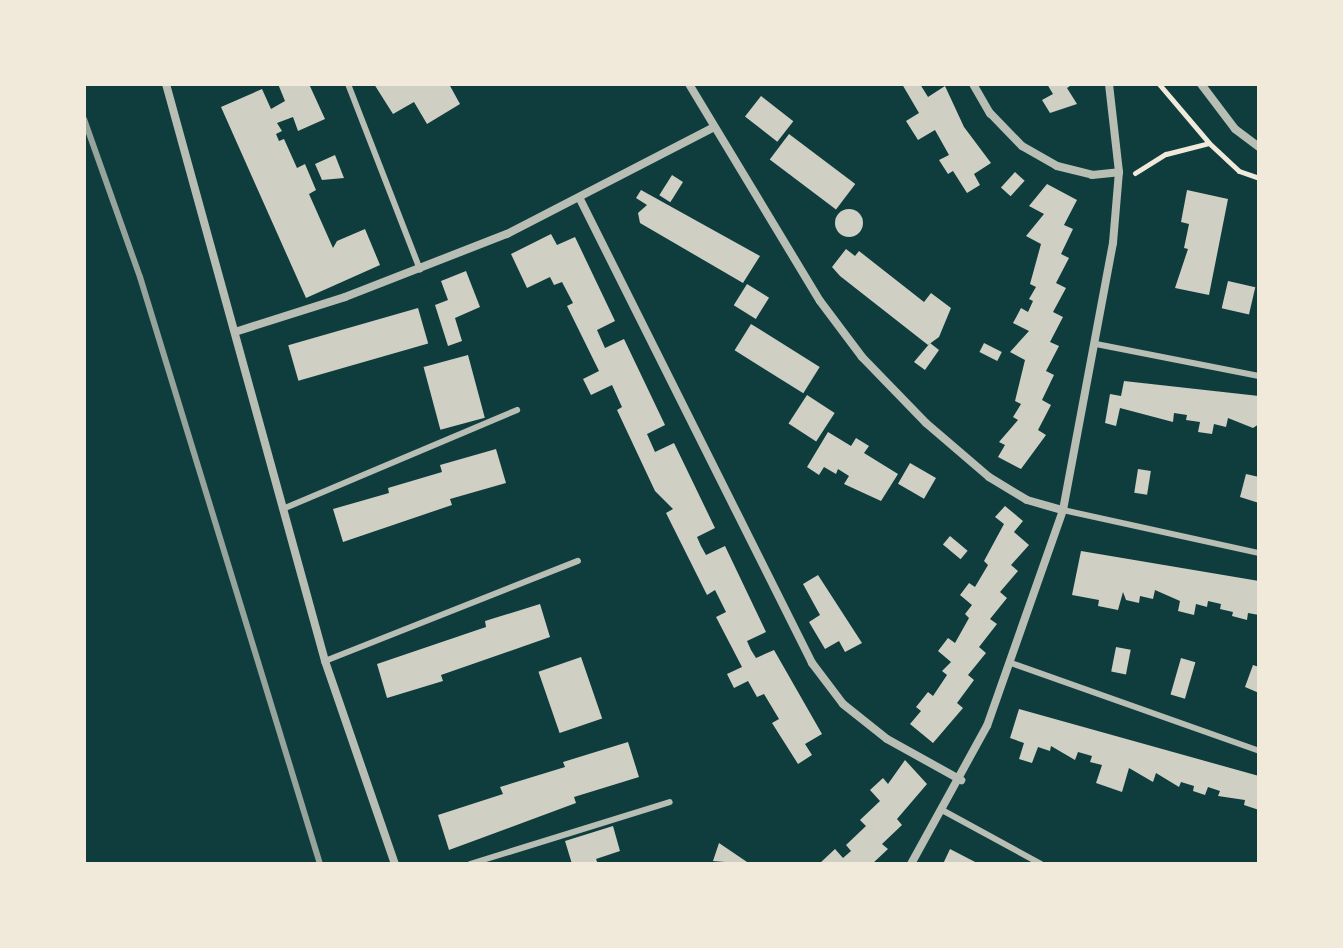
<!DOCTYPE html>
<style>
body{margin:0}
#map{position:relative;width:1343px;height:948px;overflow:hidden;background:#0f3d3e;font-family:"Space Grotesk",sans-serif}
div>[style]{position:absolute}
.building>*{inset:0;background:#cfcfc3;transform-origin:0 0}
.round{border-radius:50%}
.path>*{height:5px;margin:-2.5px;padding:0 2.5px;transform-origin:2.5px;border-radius:2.5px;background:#f1e9da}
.service>*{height:6px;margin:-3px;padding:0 3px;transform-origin:3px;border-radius:3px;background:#b8beb3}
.minor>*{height:8px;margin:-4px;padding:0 4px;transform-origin:4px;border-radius:4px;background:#b8beb3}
.rail>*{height:6px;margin:-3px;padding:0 3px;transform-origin:3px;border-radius:3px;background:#97a49c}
span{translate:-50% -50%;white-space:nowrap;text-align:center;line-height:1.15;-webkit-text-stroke:8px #f1e9da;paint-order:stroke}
.frame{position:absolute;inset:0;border:86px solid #f1e9da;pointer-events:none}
</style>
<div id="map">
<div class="building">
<div style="clip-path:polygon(278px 84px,309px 84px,325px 119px,298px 131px,293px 117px,277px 123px,282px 131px,276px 134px,279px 141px,284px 139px,297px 168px,305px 164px,316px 190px,309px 194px,333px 248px,337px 241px,365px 229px,380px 265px,306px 298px,221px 107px,262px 89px,271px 109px,285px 101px)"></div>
<div style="clip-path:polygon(374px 84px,449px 84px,460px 104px,427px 124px,414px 102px,393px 114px)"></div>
<div style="clip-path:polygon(902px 84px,920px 84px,928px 97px,945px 86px,964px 127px,991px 163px,974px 174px,980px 185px,967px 193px,953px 171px,948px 174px,939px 160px,949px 155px,935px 130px,918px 140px,906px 121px,919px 113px)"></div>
<div style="clip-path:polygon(1047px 84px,1073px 84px,1067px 88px,1077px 104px,1050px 113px,1042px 100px,1053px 94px)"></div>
<div style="left:761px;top:96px;width:41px;height:26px;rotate:38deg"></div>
<div style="left:789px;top:134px;width:83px;height:32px;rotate:37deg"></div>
<div style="clip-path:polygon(335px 155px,344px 178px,322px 180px,315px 164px)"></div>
<div style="left:1015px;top:172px;width:13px;height:21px;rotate:42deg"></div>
<div style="left:672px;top:175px;width:13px;height:24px;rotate:32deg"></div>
<div style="clip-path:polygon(1047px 184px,1077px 200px,1064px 225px,1073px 229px,1061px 254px,1069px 258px,1056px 283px,1066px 288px,1053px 312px,1063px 317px,1050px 342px,1059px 346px,1046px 371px,1054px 375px,1042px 400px,1051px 405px,1038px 430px,1046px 435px,1021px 469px,998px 457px,1005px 445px,999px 442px,1018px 420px,1013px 417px,1021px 404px,1015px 401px,1025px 360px,1010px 352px,1029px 331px,1013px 323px,1021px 308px,1028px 312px,1033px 301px,1029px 299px,1036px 287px,1030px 284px,1041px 244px,1026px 236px,1044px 214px,1029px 206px)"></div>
<div style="clip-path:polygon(641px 190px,760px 256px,743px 283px,640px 223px,638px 213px,647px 205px,636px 198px)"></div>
<div style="clip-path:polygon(1187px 190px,1228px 199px,1209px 295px,1175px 288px,1188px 249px,1184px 248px,1189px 224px,1181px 222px)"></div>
<div class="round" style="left:835px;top:209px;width:28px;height:28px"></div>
<div style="clip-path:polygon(551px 234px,557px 245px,575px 237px,615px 321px,597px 330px,605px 348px,624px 339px,665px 425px,647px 434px,655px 452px,674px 443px,715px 528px,697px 537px,701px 546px,706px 555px,725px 546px,766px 632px,747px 641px,751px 650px,756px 658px,774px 650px,822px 734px,805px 744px,812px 755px,798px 764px,772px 723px,779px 719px,764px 694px,757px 697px,748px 681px,734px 688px,727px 674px,742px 667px,716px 617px,726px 612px,715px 590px,707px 595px,666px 513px,673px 509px,655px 491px,617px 410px,622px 407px,612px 385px,591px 395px,583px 379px,599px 371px,567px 306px,573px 303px,562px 282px,554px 285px,550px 277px,527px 288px,511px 254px)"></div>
<div style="clip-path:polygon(846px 249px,855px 256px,859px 251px,924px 302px,931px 293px,951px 308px,939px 337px,928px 345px,840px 276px,832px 267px)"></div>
<div style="clip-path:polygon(466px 271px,480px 307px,455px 318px,462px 341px,448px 346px,435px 305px,448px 300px,441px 281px)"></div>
<div style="left:1228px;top:281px;width:28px;height:28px;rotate:13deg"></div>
<div style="left:747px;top:284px;width:26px;height:25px;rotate:32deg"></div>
<div style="left:418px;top:308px;width:37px;height:135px;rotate:74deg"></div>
<div style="left:751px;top:324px;width:81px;height:31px;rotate:32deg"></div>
<div style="clip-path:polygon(930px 343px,939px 350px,925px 370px,914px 362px)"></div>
<div style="left:984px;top:343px;width:20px;height:10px;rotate:27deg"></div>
<div style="left:468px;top:355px;width:65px;height:46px;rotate:75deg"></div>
<div style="clip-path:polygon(1124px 381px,1259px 396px,1259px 424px,1253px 428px,1228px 418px,1226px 427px,1214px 424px,1212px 434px,1198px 432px,1200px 422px,1186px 420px,1187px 415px,1174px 413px,1173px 422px,1120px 408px,1116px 426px,1105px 423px,1110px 394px,1121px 396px)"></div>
<div style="left:807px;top:395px;width:33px;height:34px;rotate:33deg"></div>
<div style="clip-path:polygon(828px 432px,851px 446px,856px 438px,869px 446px,864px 453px,898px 474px,881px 501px,844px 484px,849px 476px,838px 469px,836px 474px,824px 467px,819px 475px,807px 467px)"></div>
<div style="clip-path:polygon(496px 449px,506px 483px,450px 499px,452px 505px,343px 542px,333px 509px,389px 493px,388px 488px,442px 472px,440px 465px)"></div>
<div style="left:910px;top:463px;width:30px;height:24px;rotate:30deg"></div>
<div style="left:1138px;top:469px;width:13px;height:24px;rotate:9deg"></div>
<div style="clip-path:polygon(1246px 474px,1259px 477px,1259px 503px,1240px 497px)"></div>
<div style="clip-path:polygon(1005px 506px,1023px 521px,1014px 532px,1029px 545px,1011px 565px,1018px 571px,1000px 592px,1007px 598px,990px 619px,997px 624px,979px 647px,986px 653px,968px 675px,974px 680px,957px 703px,963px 708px,933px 743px,910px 724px,921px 711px,916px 707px,928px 692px,933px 696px,947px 675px,942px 671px,951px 662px,938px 651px,948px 638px,955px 643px,969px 618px,965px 614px,972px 605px,960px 595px,969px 583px,975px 587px,988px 565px,984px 561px,1004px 524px,995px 517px)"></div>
<div style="left:950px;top:536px;width:23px;height:11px;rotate:40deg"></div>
<div style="clip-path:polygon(1081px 551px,1259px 581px,1259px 615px,1248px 613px,1247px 620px,1232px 616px,1233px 612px,1220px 609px,1221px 604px,1208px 601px,1207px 607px,1196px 604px,1194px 615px,1178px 611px,1180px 601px,1155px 590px,1153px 599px,1140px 596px,1139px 603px,1126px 600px,1123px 592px,1118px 610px,1098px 606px,1099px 600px,1072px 595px)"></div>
<div style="clip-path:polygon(818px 575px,862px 643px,845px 652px,839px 641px,825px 649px,809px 622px,820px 615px,803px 584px)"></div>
<div style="clip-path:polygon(540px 604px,550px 637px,441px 675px,443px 681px,387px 698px,377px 664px,486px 627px,485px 621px)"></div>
<div style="left:1116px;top:647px;width:15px;height:25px;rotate:11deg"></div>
<div style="left:581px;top:657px;width:65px;height:45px;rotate:71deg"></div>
<div style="left:1181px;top:658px;width:15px;height:38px;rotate:16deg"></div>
<div style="clip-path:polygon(1253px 665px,1259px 667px,1259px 693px,1245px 687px)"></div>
<div style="clip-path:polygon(1019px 709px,1259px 776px,1259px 810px,1244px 805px,1245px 800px,1218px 796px,1220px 791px,1208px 787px,1205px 795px,1193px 791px,1194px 786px,1181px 782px,1179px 787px,1156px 773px,1153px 782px,1129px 768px,1122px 792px,1096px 783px,1102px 765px,1090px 762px,1092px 756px,1078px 752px,1075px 760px,1051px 746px,1050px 751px,1038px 747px,1032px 763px,1019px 759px,1024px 743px,1010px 738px)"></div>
<div style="clip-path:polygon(628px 742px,639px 777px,574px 797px,576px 803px,449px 850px,438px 815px,503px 794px,500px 787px,565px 767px,563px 762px)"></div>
<div style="clip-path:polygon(905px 760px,927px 784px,897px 819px,902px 825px,882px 844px,888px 849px,872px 864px,819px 864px,835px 849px,843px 858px,851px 851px,846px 845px,866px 826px,860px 820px,880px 801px,870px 790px,883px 778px,888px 784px)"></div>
<div style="clip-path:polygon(613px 826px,620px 851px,596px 859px,598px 864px,572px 864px,565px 841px)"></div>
<div style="clip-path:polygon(719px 843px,750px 864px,713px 861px)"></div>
<div style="clip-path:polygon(950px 849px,979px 864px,943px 864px)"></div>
</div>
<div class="path">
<div style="left:1159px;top:84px;width:77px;rotate:49.7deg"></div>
<div style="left:1209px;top:143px;width:41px;rotate:43deg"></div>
<div style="left:1239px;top:171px;width:21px;rotate:19deg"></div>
<div style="left:1135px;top:173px;width:36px;rotate:-32deg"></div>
<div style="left:1166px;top:154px;width:44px;rotate:-14.3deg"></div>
</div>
<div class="service">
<div style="left:348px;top:84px;width:199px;rotate:68.8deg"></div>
<div style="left:1096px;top:344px;width:166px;rotate:11.1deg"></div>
<div style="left:285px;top:508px;width:252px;rotate:-22.9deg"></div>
<div style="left:1063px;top:510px;width:201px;rotate:12.4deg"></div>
<div style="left:325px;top:661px;width:272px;rotate:-21.6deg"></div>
<div style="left:1011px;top:663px;width:263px;rotate:19.5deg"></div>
<div style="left:942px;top:810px;width:113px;rotate:28.6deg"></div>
<div style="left:470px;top:864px;width:209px;rotate:-17.2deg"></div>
</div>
<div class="minor">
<div style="left:166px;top:84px;width:599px;rotate:74.59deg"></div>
<div style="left:325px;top:661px;width:215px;rotate:71deg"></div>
<div style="left:689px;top:84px;width:253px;rotate:58.9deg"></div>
<div style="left:820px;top:301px;width:70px;rotate:53.1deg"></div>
<div style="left:862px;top:357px;width:92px;rotate:45.9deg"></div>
<div style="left:926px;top:423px;width:83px;rotate:40.6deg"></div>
<div style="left:989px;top:477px;width:44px;rotate:31.2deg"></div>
<div style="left:1027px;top:500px;width:37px;rotate:16deg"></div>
<div style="left:973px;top:84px;width:34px;rotate:60deg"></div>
<div style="left:990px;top:113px;width:46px;rotate:45.9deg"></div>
<div style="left:1022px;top:146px;width:40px;rotate:29.7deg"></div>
<div style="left:1057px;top:166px;width:36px;rotate:14deg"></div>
<div style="left:1092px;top:175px;width:27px;rotate:-6deg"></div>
<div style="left:1201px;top:84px;width:56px;rotate:52.9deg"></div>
<div style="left:1235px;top:129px;width:30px;rotate:37deg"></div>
<div style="left:580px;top:199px;width:519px;rotate:63.43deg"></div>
<div style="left:812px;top:663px;width:51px;rotate:52.9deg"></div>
<div style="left:843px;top:704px;width:56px;rotate:38.5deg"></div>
<div style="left:887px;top:739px;width:85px;rotate:29deg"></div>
<div style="left:238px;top:331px;width:112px;rotate:-17.6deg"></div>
<div style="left:345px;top:297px;width:174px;rotate:-21.3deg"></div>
<div style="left:507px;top:234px;width:233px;rotate:-27.3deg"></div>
<div style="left:911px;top:864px;width:158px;rotate:-61.2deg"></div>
<div style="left:987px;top:726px;width:229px;rotate:-70.6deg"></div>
<div style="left:1063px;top:510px;width:272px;rotate:-79.4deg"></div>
<div style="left:1113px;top:243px;width:71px;rotate:-85.2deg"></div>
<div style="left:1119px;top:172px;width:89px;rotate:-96.5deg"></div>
</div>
<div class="rail">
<div style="left:84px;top:119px;width:168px;rotate:70.5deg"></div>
<div style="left:140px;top:277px;width:614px;rotate:72.95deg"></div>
</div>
<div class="frame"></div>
</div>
